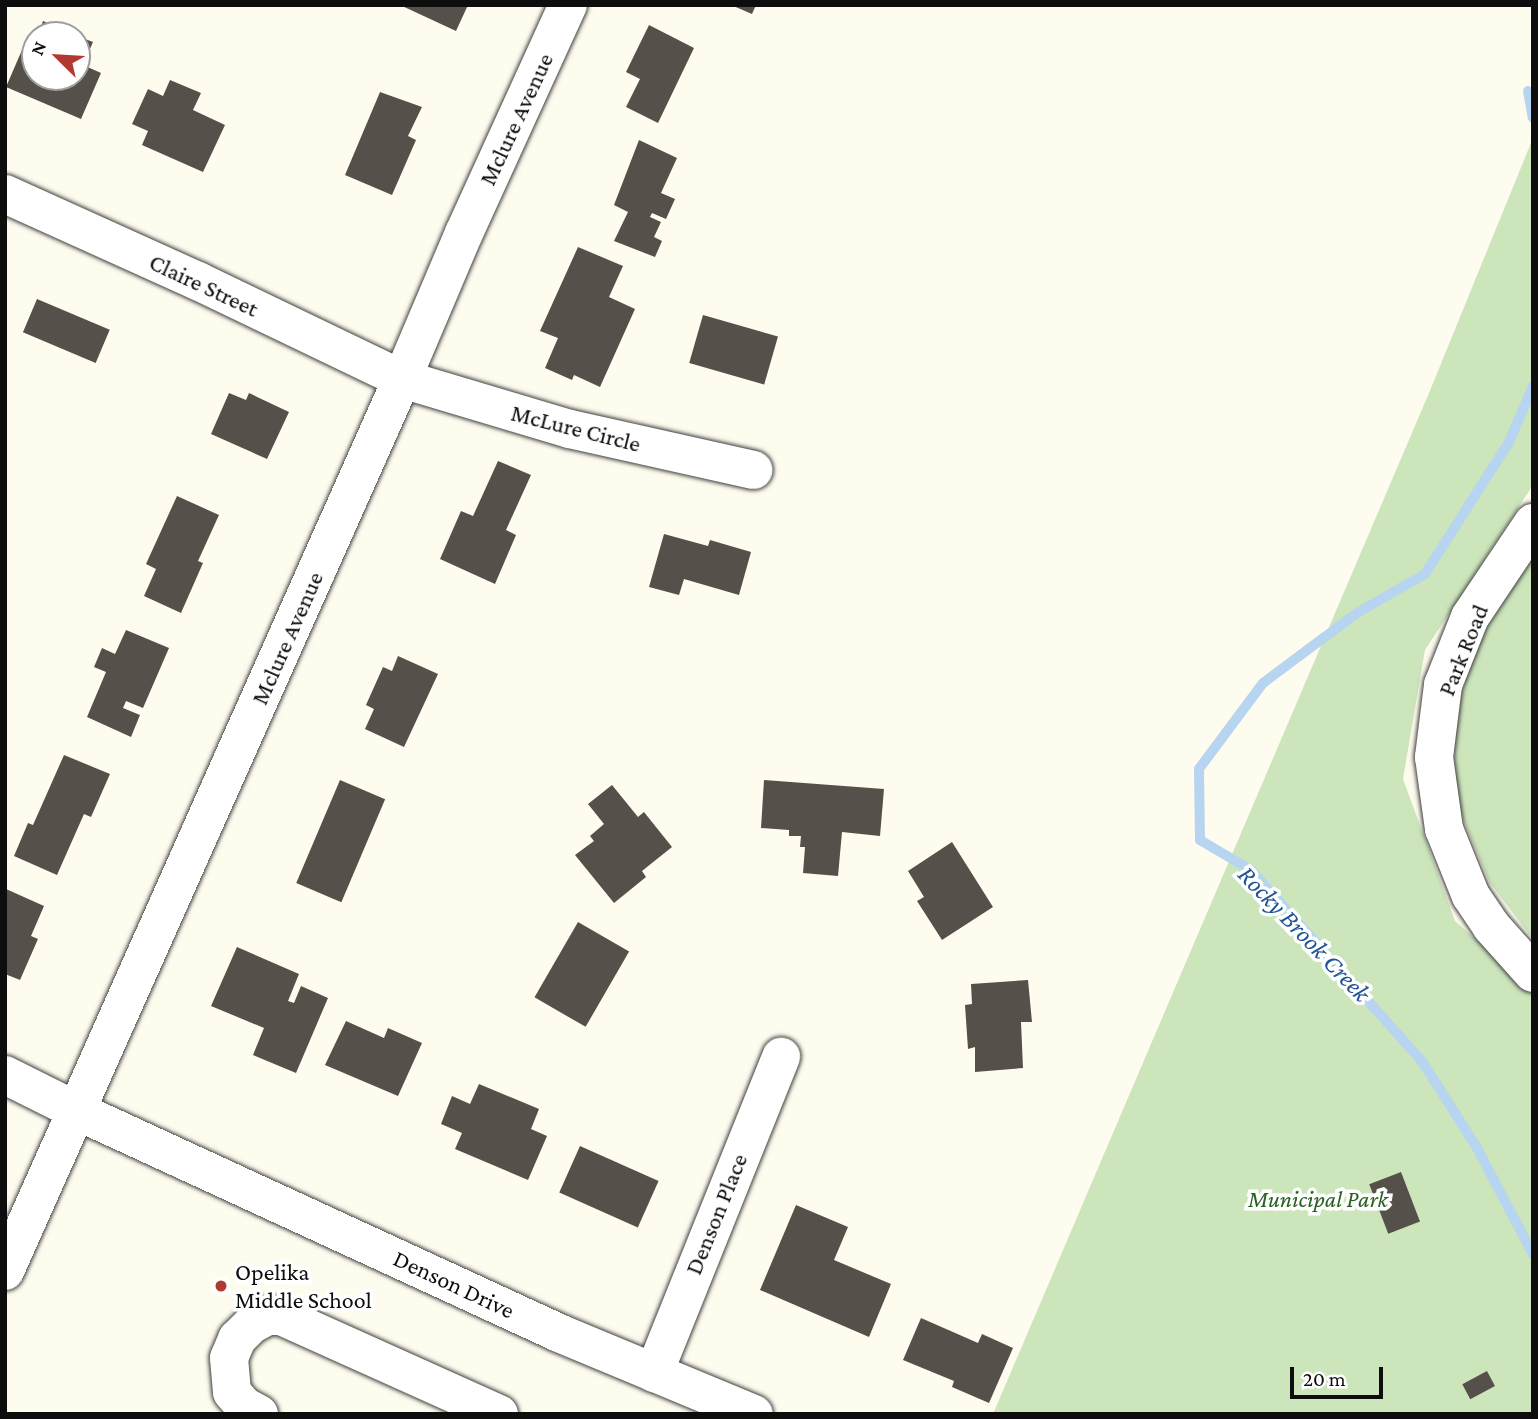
<!DOCTYPE html>
<style>
body{margin:0}
#map{position:relative;width:1538px;height:1419px;overflow:hidden;background:#fefcee;font-family:"Crimson Pro",serif}
div>[style]{position:absolute}
.green>*{inset:0;background:#cce5bb}
.stream>*{height:10px;margin:-5px;padding:0 5px;transform-origin:5px;border-radius:5px;background:#b7d4f1}
.building>*{inset:0;background:#55504a;transform-origin:0 0}
.roads{filter:drop-shadow(0 0 2px #404040) drop-shadow(0 0 2px #404040)}
.minor>*{height:38px;margin:-19px;padding:0 19px;transform-origin:19px;border-radius:19px;background:#fff}
.dots>*{width:19px;height:19px;translate:-50% -50%;box-sizing:border-box;border:4px solid #fff;border-radius:50%}
span{translate:-50% -50%;white-space:nowrap;text-align:center;line-height:1.15;-webkit-text-stroke:7px #fff;paint-order:stroke}
.street-label{font-size:24px;color:#0d0d0d}
.park-label{font-size:24px;color:#286022;font-style:italic}
.poi-label{font-size:24px;color:#0d0d0d}
.left{translate:0 -50%;text-align:left}
.water-label{font-size:26px;color:#205495;font-style:italic}
.frame{position:absolute;inset:0;border:7px solid #0d0d0d;pointer-events:none}
.north{position:absolute;left:21px;top:21px;width:70px;height:70px;box-sizing:border-box;background:#fff;border:2px solid #9e9e9e;border-radius:50%;rotate:294deg;font-size:19px;font-weight:700;line-height:28px;text-align:center;color:#0d0d0d}
.north::after{content:'';display:block;margin:auto;width:24px;height:32px;background:#b23930;clip-path:polygon(50% 0,100% 100%,50% 72%,0 100%)}
.scale{position:absolute;left:1290px;top:1367px;width:93px;height:32px;box-sizing:border-box;border:4px solid #0d0d0d;border-top:0;padding-left:9px;font-size:21px;line-height:24px;white-space:nowrap;color:#0d0d0d;-webkit-text-stroke:5px #fff;paint-order:stroke}
</style>
<div id="map">
<div class="green">
<div style="clip-path:polygon(1533px 138px,1533px 485px,1425px 650px,1403px 779px,1455px 921px,1533px 990px,1533px 1414px,993px 1414px,1429px 393px)"></div>
<div style="clip-path:polygon(1533px 556px,1533px 939px,1490px 883px,1456px 802px,1454px 721px,1476px 644px)"></div>
</div>
<div class="stream">
<div style="left:1528px;top:91px;width:27px;rotate:80deg"></div>
<div style="left:1533px;top:386px;width:61px;rotate:113.2deg"></div>
<div style="left:1509px;top:442px;width:156px;rotate:122.5deg"></div>
<div style="left:1425px;top:574px;width:78px;rotate:150.2deg"></div>
<div style="left:1357px;top:613px;width:117px;rotate:143.3deg"></div>
<div style="left:1263px;top:683px;width:107px;rotate:126.7deg"></div>
<div style="left:1199px;top:769px;width:71px;rotate:89.2deg"></div>
<div style="left:1200px;top:840px;width:59px;rotate:30.5deg"></div>
<div style="left:1251px;top:870px;width:256px;rotate:48.2deg"></div>
<div style="left:1422px;top:1061px;width:103px;rotate:57.7deg"></div>
<div style="left:1477px;top:1148px;width:120px;rotate:62.2deg"></div>
</div>
<div class="building">
<div style="clip-path:polygon(400px 5px,468px 5px,456px 31px)"></div>
<div style="clip-path:polygon(731px 5px,756px 5px,752px 14px)"></div>
<div style="clip-path:polygon(43px 21px,75px 35px,38px 35px)"></div>
<div style="clip-path:polygon(649px 25px,694px 48px,658px 123px,626px 107px,640px 79px,626px 72px)"></div>
<div style="clip-path:polygon(77px 36px,93px 42px,83px 65px,101px 73px,81px 119px,6px 87px,25px 43px,33px 47px,35px 41px,35px 77px,77px 77px)"></div>
<div style="clip-path:polygon(170px 80px,201px 93px,193px 110px,225px 125px,203px 172px,142px 145px,148px 131px,132px 124px,148px 89px,163px 96px)"></div>
<div style="clip-path:polygon(380px 92px,422px 107px,408px 136px,416px 140px,392px 195px,345px 175px)"></div>
<div style="clip-path:polygon(639px 140px,677px 158px,661px 193px,675px 199px,666px 219px,652px 213px,650px 217px,661px 222px,654px 237px,662px 241px,655px 257px,614px 241px,628px 212px,614px 205px)"></div>
<div style="clip-path:polygon(578px 247px,623px 266px,609px 297px,635px 309px,600px 387px,574px 375px,572px 380px,545px 368px,558px 338px,540px 331px)"></div>
<div style="left:37px;top:299px;width:79px;height:36px;rotate:23deg"></div>
<div style="left:703px;top:315px;width:78px;height:50px;rotate:16deg"></div>
<div style="clip-path:polygon(229px 393px,246px 400px,249px 393px,289px 412px,267px 459px,211px 434px)"></div>
<div style="clip-path:polygon(498px 461px,531px 475px,506px 530px,516px 535px,495px 584px,440px 559px,461px 511px,473px 516px)"></div>
<div style="clip-path:polygon(177px 496px,219px 515px,198px 561px,203px 563px,181px 613px,144px 596px,156px 569px,146px 564px)"></div>
<div style="clip-path:polygon(664px 534px,708px 546px,710px 540px,751px 552px,739px 595px,684px 579px,679px 595px,649px 587px)"></div>
<div style="clip-path:polygon(126px 630px,169px 648px,143px 708px,126px 701px,123px 708px,140px 715px,131px 737px,87px 717px,106px 672px,94px 667px,102px 648px,115px 654px)"></div>
<div style="clip-path:polygon(398px 656px,438px 674px,404px 747px,365px 729px,374px 709px,366px 705px,383px 667px,392px 671px)"></div>
<div style="clip-path:polygon(64px 755px,110px 774px,91px 817px,84px 814px,57px 875px,14px 856px,28px 823px,33px 825px)"></div>
<div style="left:340px;top:780px;width:49px;height:112px;rotate:23deg"></div>
<div style="clip-path:polygon(764px 780px,884px 789px,880px 836px,842px 832px,838px 876px,803px 873px,805px 847px,800px 847px,801px 836px,789px 836px,789px 830px,761px 828px)"></div>
<div style="clip-path:polygon(612px 785px,638px 817px,644px 812px,672px 847px,642px 871px,646px 877px,614px 903px,575px 855px,594px 841px,590px 836px,604px 824px,588px 804px)"></div>
<div style="clip-path:polygon(952px 842px,993px 907px,942px 940px,917px 901px,924px 897px,908px 871px)"></div>
<div style="clip-path:polygon(6px 889px,44px 906px,31px 936px,38px 939px,20px 980px,5px 974px)"></div>
<div style="left:578px;top:922px;width:59px;height:87px;rotate:30deg"></div>
<div style="clip-path:polygon(237px 947px,299px 974px,288px 1001px,294px 1003px,301px 986px,328px 998px,296px 1073px,253px 1055px,264px 1028px,211px 1006px)"></div>
<div style="clip-path:polygon(1028px 980px,1032px 1022px,1021px 1022px,1023px 1068px,975px 1072px,975px 1047px,968px 1049px,965px 1005px,972px 1004px,971px 984px)"></div>
<div style="clip-path:polygon(346px 1021px,384px 1038px,388px 1028px,422px 1043px,398px 1096px,325px 1065px)"></div>
<div style="clip-path:polygon(479px 1084px,539px 1109px,531px 1129px,547px 1136px,528px 1180px,455px 1149px,462px 1133px,441px 1124px,452px 1096px,470px 1104px)"></div>
<div style="left:580px;top:1146px;width:86px;height:51px;rotate:24deg"></div>
<div style="left:1401px;top:1172px;width:53px;height:34px;rotate:69deg"></div>
<div style="clip-path:polygon(796px 1205px,848px 1227px,834px 1260px,891px 1284px,869px 1337px,760px 1290px)"></div>
<div style="clip-path:polygon(921px 1318px,978px 1343px,982px 1334px,1013px 1348px,989px 1403px,952px 1387px,954px 1381px,903px 1360px)"></div>
<div style="left:1487px;top:1371px;width:17px;height:28px;rotate:62deg"></div>
</div>
<div class="roads">
<div class="minor">
<div style="left:5px;top:194px;width:212px;rotate:24.3deg"></div>
<div style="left:198px;top:281px;width:226px;rotate:25.7deg"></div>
<div style="left:402px;top:379px;width:175px;rotate:16.6deg"></div>
<div style="left:570px;top:429px;width:188px;rotate:12.6deg"></div>
<div style="left:1533px;top:523px;width:113px;rotate:123.8deg"></div>
<div style="left:1470px;top:617px;width:73px;rotate:111.7deg"></div>
<div style="left:1443px;top:685px;width:73px;rotate:97.1deg"></div>
<div style="left:1434px;top:757px;width:73px;rotate:82.1deg"></div>
<div style="left:1444px;top:829px;width:72px;rotate:68.1deg"></div>
<div style="left:1471px;top:896px;width:36px;rotate:56deg"></div>
<div style="left:1491px;top:926px;width:63px;rotate:48.2deg"></div>
<div style="left:5px;top:1075px;width:80px;rotate:26.6deg"></div>
<div style="left:77px;top:1111px;width:531px;rotate:24.73deg"></div>
<div style="left:559px;top:1333px;width:211px;rotate:22.6deg"></div>
<div style="left:5px;top:1271px;width:976px;rotate:-66.01deg"></div>
<div style="left:402px;top:379px;width:159px;rotate:-67deg"></div>
<div style="left:464px;top:233px;width:251px;rotate:-65.5deg"></div>
<div style="left:654px;top:1373px;width:341px;rotate:-68.1deg"></div>
<div style="left:259px;top:1414px;width:17px;rotate:-152deg"></div>
<div style="left:244px;top:1406px;width:18px;rotate:-131deg"></div>
<div style="left:232px;top:1392px;width:34px;rotate:-95deg"></div>
<div style="left:229px;top:1358px;width:21px;rotate:-67deg"></div>
<div style="left:237px;top:1339px;width:20px;rotate:-45deg"></div>
<div style="left:251px;top:1325px;width:18px;rotate:-29deg"></div>
<div style="left:267px;top:1316px;width:14px"></div>
<div style="left:281px;top:1316px;width:239px;rotate:24.2deg"></div>
</div>
</div>
<div class="dots">
<div style="left:221px;top:1286px;background:#b23930"></div>
</div>
<div class="street-label">
<span style="left:516px;top:119px;rotate:-65deg">Mclure Avenue</span>
<span style="left:204px;top:285px;rotate:25deg">Claire Street</span>
<span style="left:576px;top:428px;rotate:14deg">McLure Circle</span>
<span style="left:287px;top:638px;rotate:-66deg">Mclure Avenue</span>
<span style="left:1463px;top:650px;rotate:-68deg">Park Road</span>
<span style="left:716px;top:1214px;rotate:-68deg">Denson Place</span>
<span style="left:454px;top:1284px;rotate:25deg">Denson Drive</span>
</div>
<div class="park-label">
<span style="left:1318px;top:1199px">Municipal Park</span>
</div>
<div class="poi-label">
<span class="left" style="left:235px;top:1286px">Opelika<br>Middle School</span>
</div>
<div class="water-label">
<span style="left:1304px;top:934px;rotate:46deg">Rocky Brook Creek</span>
</div>
<div class="frame"></div>
<div class="north">N</div>
<div class="scale">20 m</div>
</div>
